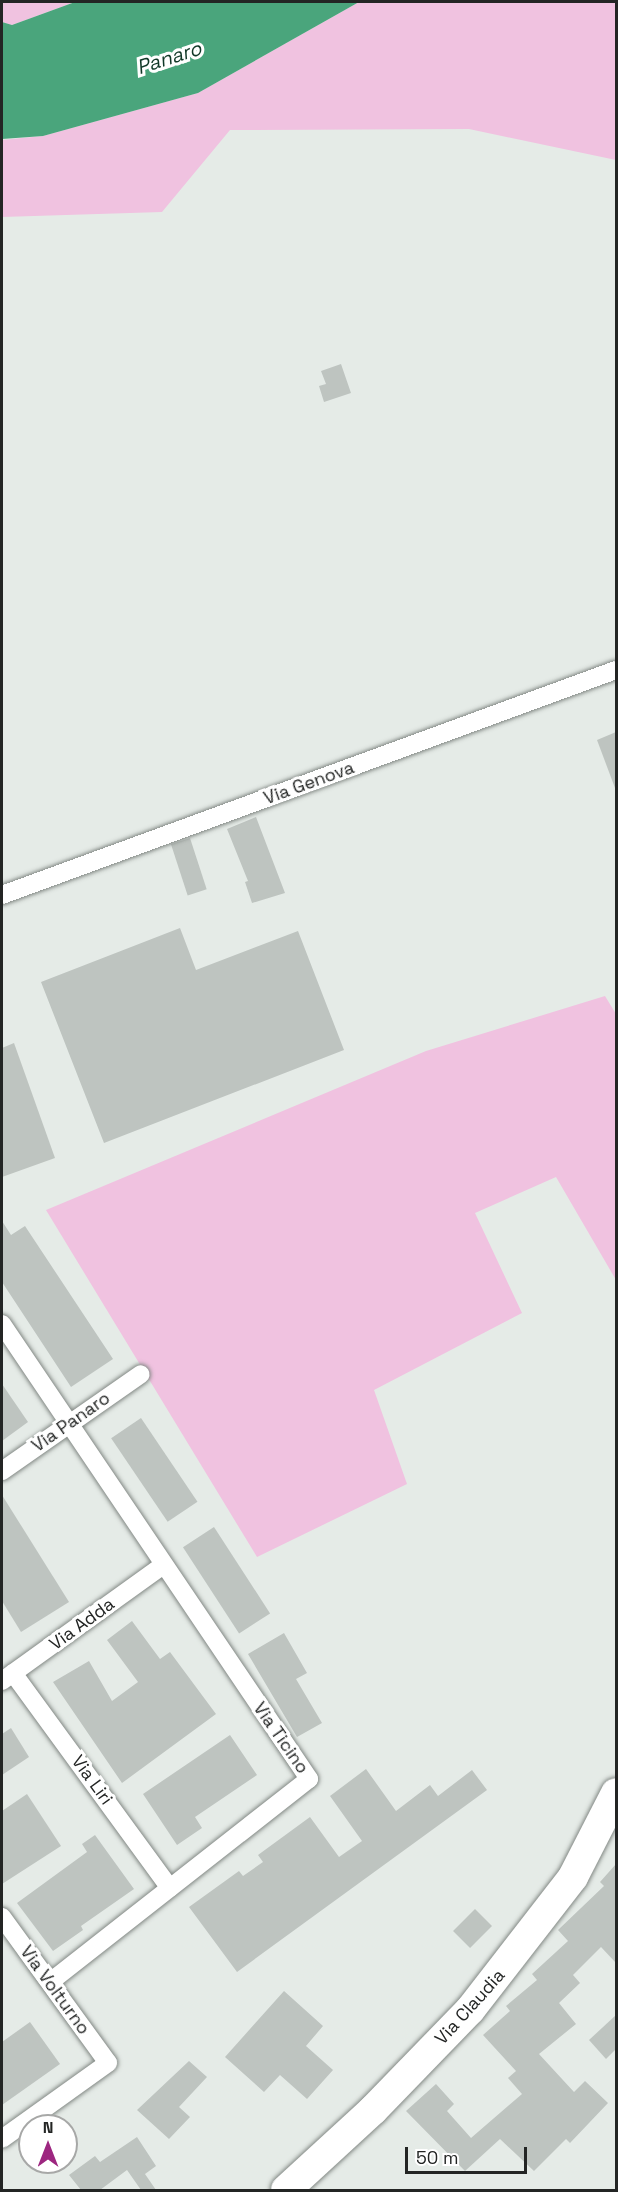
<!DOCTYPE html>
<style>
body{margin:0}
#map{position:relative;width:618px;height:2192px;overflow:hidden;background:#e5ebe7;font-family:"Space Grotesk",sans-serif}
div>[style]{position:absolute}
.green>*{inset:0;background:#f0c2e0}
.water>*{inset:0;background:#4aa57c}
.building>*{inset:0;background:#bec4c0;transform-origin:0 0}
.roads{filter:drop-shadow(0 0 2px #828884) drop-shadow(0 0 2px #828884)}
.minor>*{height:18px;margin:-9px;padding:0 9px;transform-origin:9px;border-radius:9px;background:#fff}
.primary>*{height:30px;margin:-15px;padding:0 15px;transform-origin:15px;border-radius:15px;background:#fff}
span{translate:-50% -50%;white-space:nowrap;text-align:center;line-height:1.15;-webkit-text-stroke:6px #fff;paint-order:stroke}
.street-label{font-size:18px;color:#232524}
.water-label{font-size:20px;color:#103827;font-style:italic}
.frame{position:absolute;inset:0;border:3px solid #232524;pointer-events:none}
.north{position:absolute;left:18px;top:2114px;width:60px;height:60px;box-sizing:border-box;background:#fff;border:2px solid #a7a8a7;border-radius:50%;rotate:0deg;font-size:16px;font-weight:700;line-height:24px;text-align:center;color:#232524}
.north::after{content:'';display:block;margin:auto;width:21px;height:27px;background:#9d2680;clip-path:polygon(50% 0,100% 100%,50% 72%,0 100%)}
.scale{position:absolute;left:405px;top:2147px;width:122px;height:27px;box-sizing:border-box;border:3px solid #232524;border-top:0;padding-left:8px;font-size:18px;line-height:21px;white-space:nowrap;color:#232524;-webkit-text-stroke:4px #fff;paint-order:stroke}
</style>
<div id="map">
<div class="green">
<div style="clip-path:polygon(2px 2px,75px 2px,12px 25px,2px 22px)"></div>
<div style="clip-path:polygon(359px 2px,616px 2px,616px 160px,469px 129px,230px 130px,162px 212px,2px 217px,2px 140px,43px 136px,198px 93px)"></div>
<div style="clip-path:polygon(605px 996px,616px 1014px,616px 1280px,556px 1177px,475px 1213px,522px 1313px,374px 1390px,407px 1484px,257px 1557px,46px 1210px,426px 1051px)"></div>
</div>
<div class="water">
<div style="clip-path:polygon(75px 2px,359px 2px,198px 93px,43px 136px,2px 139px,2px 22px,12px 25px)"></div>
</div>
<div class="building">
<div style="clip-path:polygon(341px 364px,351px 393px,324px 402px,319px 386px,326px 384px,321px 371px)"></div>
<div style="clip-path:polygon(616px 732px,616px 788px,615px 788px,597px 740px)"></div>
<div style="clip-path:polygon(256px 817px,285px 893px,252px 903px,245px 882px,248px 881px,227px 829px)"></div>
<div style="left:190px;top:838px;width:54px;height:20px;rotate:72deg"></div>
<div style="clip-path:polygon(180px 928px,196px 970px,298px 931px,344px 1050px,104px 1143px,41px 982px)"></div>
<div style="clip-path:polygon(14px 1043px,55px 1158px,2px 1177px,2px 1048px)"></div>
<div style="clip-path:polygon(2px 1221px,11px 1235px,25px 1226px,113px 1359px,71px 1387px,2px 1282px)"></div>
<div style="clip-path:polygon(2px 1384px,28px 1422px,2px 1441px)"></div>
<div style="left:141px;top:1418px;width:101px;height:36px;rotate:56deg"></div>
<div style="clip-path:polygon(2px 1495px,69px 1602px,21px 1632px,2px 1601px)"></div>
<div style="left:214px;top:1527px;width:103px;height:37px;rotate:57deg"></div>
<div style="clip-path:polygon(132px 1621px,160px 1659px,170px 1652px,216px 1714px,122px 1783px,53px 1682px,89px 1661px,112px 1701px,138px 1682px,107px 1640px)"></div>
<div style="clip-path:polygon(284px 1633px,307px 1673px,296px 1679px,322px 1723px,297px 1737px,248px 1654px)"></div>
<div style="clip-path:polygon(11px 1728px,29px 1757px,2px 1775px,2px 1734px)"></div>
<div style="clip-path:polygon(230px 1735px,257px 1775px,195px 1817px,202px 1828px,177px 1845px,143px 1794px)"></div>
<div style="clip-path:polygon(366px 1769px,396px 1811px,430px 1785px,438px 1796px,472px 1770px,487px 1790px,237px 1972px,189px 1907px,239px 1871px,243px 1876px,263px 1862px,258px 1855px,310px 1817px,339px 1857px,362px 1841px,330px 1796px)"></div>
<div style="clip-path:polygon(27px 1794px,61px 1846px,2px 1884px,2px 1811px)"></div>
<div style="clip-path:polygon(95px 1835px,134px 1889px,81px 1926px,83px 1930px,53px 1951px,17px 1903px,87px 1852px,82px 1844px)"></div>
<div style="clip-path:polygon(616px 1864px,616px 1963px,601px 1947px,573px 1975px,580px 1983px,559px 2003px,576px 2024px,539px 2054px,574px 2092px,585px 2081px,608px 2103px,570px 2143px,566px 2139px,534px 2171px,500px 2139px,465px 2171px,406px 2111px,436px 2084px,454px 2104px,447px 2111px,471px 2138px,522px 2094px,508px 2078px,516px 2071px,483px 2035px,510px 2011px,506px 2006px,537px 1980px,532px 1974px,568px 1941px,558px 1930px,604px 1886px,600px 1882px)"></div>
<div style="left:475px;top:1909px;width:24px;height:31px;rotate:45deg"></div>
<div style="clip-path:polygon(284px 1991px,323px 2026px,306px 2046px,333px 2070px,307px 2099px,280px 2075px,264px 2092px,225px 2057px)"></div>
<div style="clip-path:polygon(616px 2015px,616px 2049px,606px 2059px,589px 2040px)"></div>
<div style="clip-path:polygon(30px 2022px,60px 2064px,2px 2105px,2px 2042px)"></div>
<div style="clip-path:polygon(189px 2061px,207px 2077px,179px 2107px,190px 2117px,169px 2139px,137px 2110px)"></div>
<div style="clip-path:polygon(137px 2137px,156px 2166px,145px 2174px,156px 2190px,141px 2190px,127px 2170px,100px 2190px,81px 2190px,69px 2175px,95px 2156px,100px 2162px)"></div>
</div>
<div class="roads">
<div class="minor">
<div style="left:2px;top:895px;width:654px;rotate:-20.13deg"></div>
<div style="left:2px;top:1324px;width:549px;rotate:55.99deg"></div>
<div style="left:309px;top:1779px;width:329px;rotate:141.9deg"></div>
<div style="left:2px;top:1471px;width:169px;rotate:-34.9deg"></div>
<div style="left:13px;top:1673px;width:266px;rotate:53.9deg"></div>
<div style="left:2px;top:1681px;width:197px;rotate:-35.7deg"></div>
<div style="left:2px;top:1917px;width:180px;rotate:54deg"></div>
<div style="left:108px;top:2063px;width:130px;rotate:144.4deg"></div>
</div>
<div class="primary">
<div style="left:286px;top:2190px;width:118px;rotate:-42.6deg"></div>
<div style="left:373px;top:2110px;width:139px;rotate:-45.9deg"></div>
<div style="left:470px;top:2010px;width:168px;rotate:-52.2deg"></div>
<div style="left:573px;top:1877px;width:94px;rotate:-62.9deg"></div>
</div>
</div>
<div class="street-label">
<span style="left:309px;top:783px;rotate:-20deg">Via Genova</span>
<span style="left:71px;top:1422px;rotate:-35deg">Via Panaro</span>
<span style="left:82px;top:1624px;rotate:-36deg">Via Adda</span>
<span style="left:281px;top:1738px;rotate:55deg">Via Ticino</span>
<span style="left:92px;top:1780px;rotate:54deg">Via Liri</span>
<span style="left:55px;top:1990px;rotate:54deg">Via Volturno</span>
<span style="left:470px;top:2007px;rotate:-48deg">Via Claudia</span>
</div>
<div class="water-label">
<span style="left:169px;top:58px;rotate:-18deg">Panaro</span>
</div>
<div class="frame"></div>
<div class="north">N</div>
<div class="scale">50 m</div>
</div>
